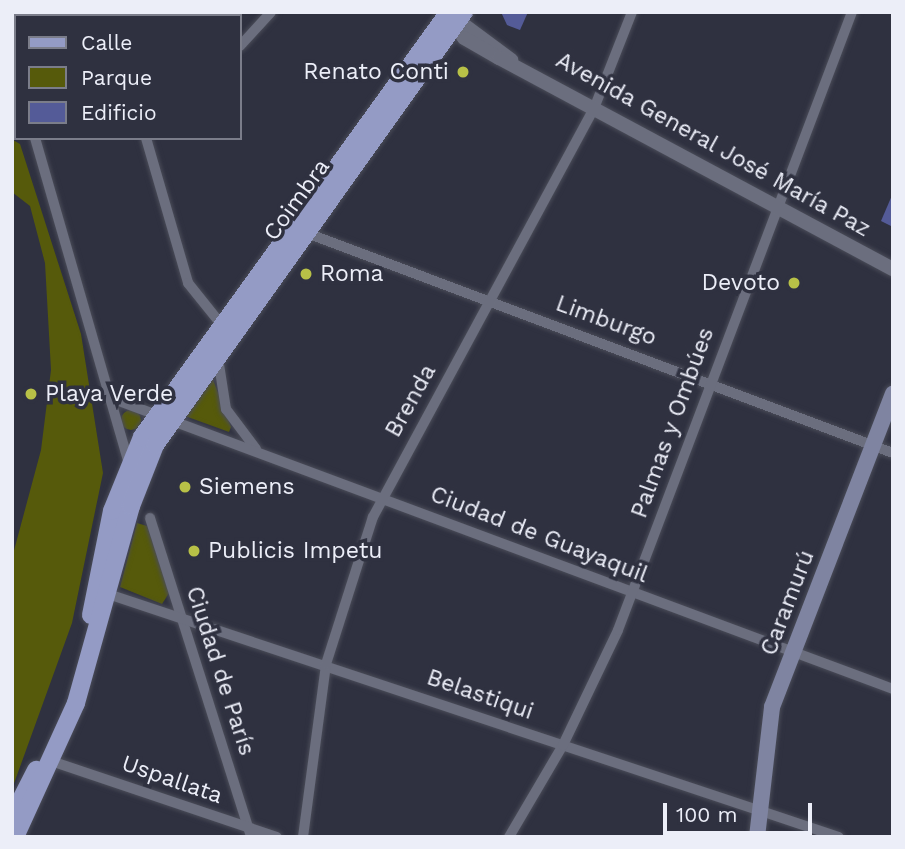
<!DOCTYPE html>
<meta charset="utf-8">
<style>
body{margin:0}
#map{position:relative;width:905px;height:849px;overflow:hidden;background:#2f3140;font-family:"Work Sans",sans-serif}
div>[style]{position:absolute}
.green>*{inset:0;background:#565a0b}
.round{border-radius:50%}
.building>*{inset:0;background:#545b98}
.roads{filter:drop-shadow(0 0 2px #4a4c58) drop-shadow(0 0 2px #4a4c58)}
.minor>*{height:10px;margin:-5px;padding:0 5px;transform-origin:5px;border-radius:5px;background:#6b6e7e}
.tertiary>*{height:14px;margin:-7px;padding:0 7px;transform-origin:7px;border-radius:7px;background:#6b6e7e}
.secondary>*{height:16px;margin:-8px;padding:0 8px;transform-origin:8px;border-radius:8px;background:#7f84a1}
.primary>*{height:18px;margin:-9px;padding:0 9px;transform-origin:9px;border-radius:9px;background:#949bc5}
.dots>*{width:19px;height:19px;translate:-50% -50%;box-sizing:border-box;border:4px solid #2f3140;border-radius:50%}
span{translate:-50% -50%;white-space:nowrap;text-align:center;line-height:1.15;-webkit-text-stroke:7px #2f3140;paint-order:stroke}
.poi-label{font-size:23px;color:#eceef8}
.right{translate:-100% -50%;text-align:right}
.left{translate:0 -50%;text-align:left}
.street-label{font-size:23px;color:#eceef8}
.frame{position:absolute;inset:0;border:14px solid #eceef8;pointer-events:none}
.legend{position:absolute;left:14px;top:14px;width:228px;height:126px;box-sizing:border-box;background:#2f3140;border:2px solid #7b7d8a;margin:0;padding:9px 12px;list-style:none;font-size:21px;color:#eceef8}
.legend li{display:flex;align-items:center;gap:14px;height:35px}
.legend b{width:35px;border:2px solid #7b7d8a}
.scale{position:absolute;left:663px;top:803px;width:149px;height:32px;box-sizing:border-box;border:4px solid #eceef8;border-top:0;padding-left:9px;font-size:21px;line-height:24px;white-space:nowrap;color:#eceef8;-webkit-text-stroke:5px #2f3140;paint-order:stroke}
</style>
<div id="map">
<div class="green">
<div style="clip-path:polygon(13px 140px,20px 144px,81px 334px,103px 473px,72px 623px,12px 789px,12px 558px,41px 450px,51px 370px,45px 263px,30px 206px,12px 192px)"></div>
<div style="clip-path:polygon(212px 377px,231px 427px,229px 432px,185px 416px)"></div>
<div class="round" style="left:121px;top:410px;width:20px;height:20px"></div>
<div style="clip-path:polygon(137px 523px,147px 526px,169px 593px,162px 604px,120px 587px)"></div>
</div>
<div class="building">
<div style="clip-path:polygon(501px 12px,528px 12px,520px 30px,507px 25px)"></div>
<div style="clip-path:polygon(893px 193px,893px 227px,881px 221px)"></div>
</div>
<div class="roads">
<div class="minor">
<div style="left:103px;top:12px;width:4px;rotate:76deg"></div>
<div style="left:240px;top:46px;width:46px;rotate:-47.6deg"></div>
<div style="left:12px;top:67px;width:12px;rotate:70deg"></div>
<div style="left:35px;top:138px;width:338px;rotate:73.9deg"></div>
<div style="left:146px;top:138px;width:151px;rotate:73.8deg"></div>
<div style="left:188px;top:283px;width:53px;rotate:51.2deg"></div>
<div style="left:304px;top:232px;width:629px;rotate:20.57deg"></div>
<div style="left:218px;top:358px;width:52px;rotate:81.1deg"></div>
<div style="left:226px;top:409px;width:50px;rotate:53.1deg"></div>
<div style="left:111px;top:398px;width:834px;rotate:20.41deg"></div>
<div style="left:150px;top:518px;width:335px;rotate:72.4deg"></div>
<div style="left:108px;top:594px;width:770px;rotate:18.39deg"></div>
<div style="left:54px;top:762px;width:235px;rotate:18.6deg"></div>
<div style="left:303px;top:837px;width:175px;rotate:-82.4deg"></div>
<div style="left:326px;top:664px;width:154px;rotate:-72.3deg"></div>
<div style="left:373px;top:517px;width:467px;rotate:-61.6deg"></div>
<div style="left:595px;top:106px;width:101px;rotate:-68.5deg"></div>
<div style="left:509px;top:837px;width:107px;rotate:-59.6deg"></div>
<div style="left:563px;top:745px;width:127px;rotate:-64.4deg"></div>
<div style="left:618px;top:630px;width:661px;rotate:-69.26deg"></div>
</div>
<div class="tertiary">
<div style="left:452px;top:16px;width:74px;rotate:36.7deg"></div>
<div style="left:450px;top:17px;width:25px;rotate:56deg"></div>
<div style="left:464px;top:38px;width:40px;rotate:29.7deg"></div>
<div style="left:499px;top:58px;width:447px;rotate:28.2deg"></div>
</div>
<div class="secondary">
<div style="left:757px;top:837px;width:131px;rotate:-83.4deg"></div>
<div style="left:772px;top:707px;width:336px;rotate:-68.9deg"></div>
</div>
<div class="primary">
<div style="left:91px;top:615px;width:106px;rotate:-78.6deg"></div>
<div style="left:112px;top:511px;width:80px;rotate:-67.9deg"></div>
<div style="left:142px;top:437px;width:524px;rotate:-54.16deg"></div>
<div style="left:12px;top:817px;width:53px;rotate:-62.9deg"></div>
<div style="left:15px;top:837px;width:147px;rotate:-65.5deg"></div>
<div style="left:76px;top:703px;width:205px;rotate:-74.4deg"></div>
<div style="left:131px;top:506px;width:66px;rotate:-68.5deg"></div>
<div style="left:155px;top:445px;width:532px;rotate:-54.49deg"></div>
</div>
</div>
<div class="dots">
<div style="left:463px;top:72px;background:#b8c147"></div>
<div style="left:306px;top:274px;background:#b8c147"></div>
<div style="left:794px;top:283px;background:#b8c147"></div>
<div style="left:31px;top:394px;background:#b8c147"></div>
<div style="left:185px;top:487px;background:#b8c147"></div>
<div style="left:194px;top:551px;background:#b8c147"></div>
</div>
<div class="poi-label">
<span class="right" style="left:449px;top:72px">Renato Conti</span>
<span class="left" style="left:320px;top:274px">Roma</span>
<span class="right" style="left:780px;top:283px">Devoto</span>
<span class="left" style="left:45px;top:394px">Playa Verde</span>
<span class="left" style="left:199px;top:487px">Siemens</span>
<span class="left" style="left:208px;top:551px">Publicis Impetu</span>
</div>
<div class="street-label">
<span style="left:713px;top:145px;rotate:29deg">Avenida General José María Paz</span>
<span style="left:297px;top:200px;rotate:-54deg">Coimbra</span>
<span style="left:606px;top:321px;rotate:20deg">Limburgo</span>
<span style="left:411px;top:401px;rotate:-61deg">Brenda</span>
<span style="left:673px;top:423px;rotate:-70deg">Palmas y Ombúes</span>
<span style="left:539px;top:535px;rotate:21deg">Ciudad de Guayaquil</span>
<span style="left:788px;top:603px;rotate:-69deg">Caramurú</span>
<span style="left:220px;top:671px;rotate:72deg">Ciudad de París</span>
<span style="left:480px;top:695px;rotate:19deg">Belastiqui</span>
<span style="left:172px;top:780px;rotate:19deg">Uspallata</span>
</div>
<div class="frame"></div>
<ul class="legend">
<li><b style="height:9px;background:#949bc5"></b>Calle</li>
<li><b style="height:19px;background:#565a0b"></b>Parque</li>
<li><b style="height:19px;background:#545b98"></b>Edificio</li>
</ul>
<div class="scale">100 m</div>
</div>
